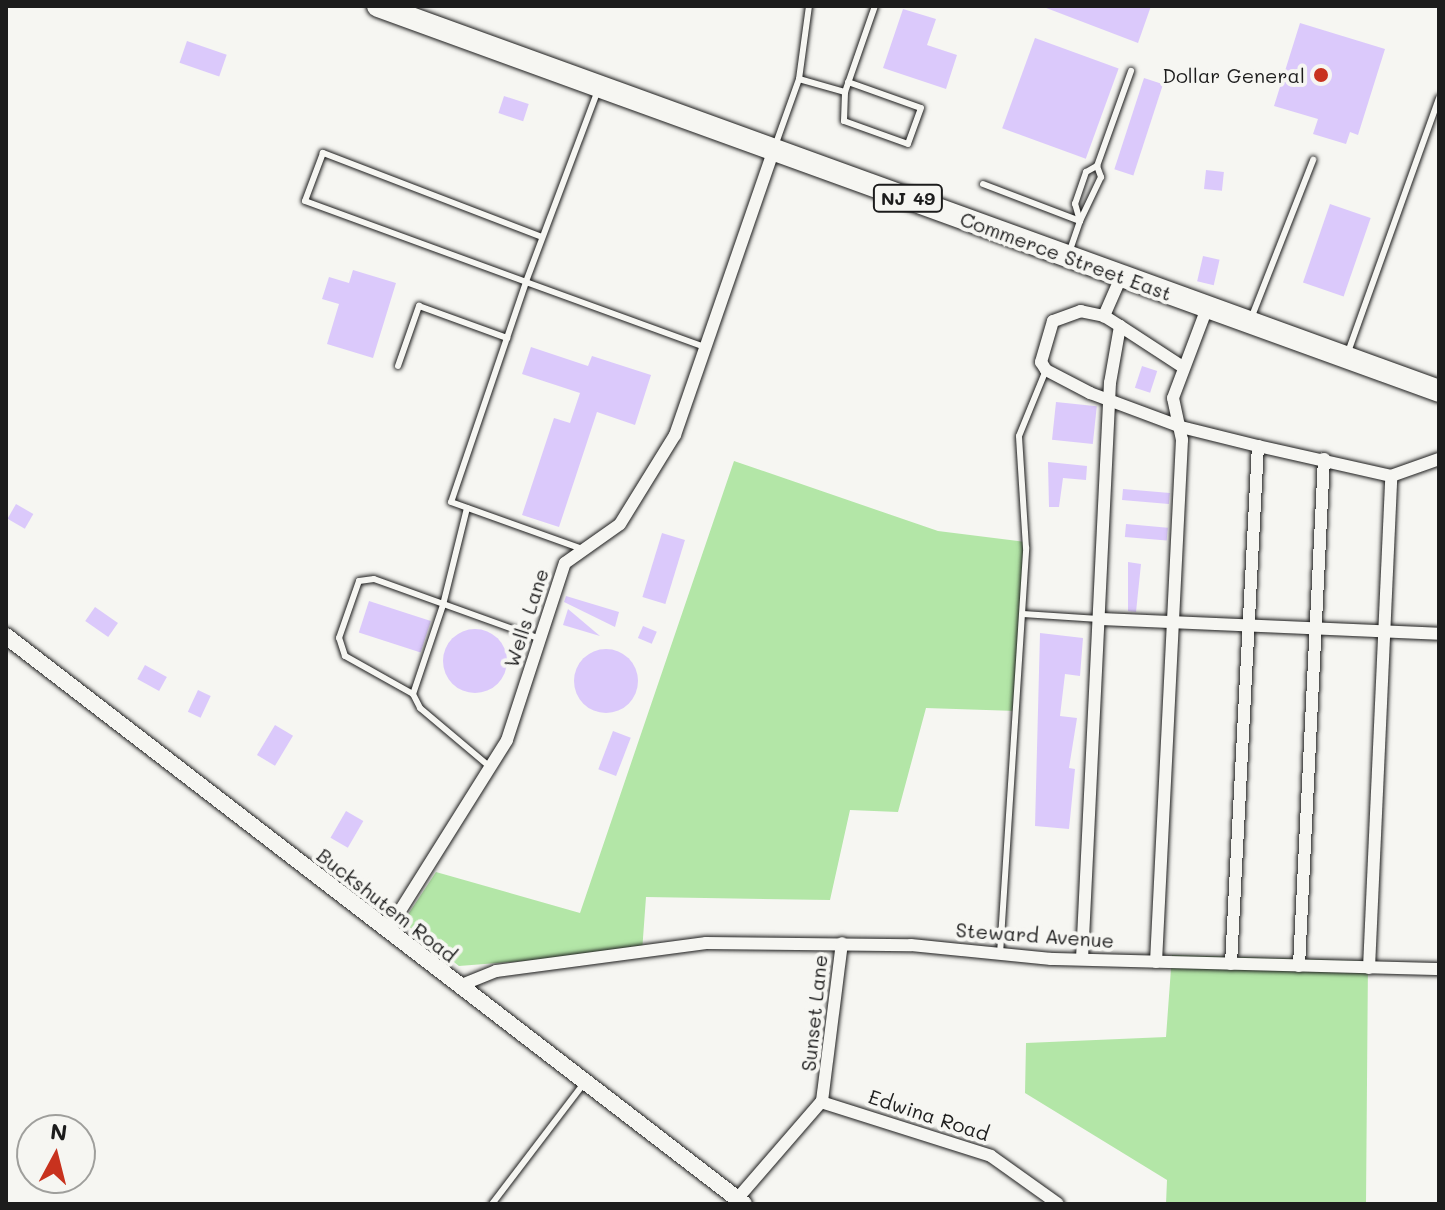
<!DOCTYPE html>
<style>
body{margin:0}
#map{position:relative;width:1445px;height:1210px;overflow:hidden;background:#f6f6f2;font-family:Mali,sans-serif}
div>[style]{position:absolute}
.green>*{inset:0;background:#b3e6a7}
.building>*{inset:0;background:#dbc9fb;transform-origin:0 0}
.round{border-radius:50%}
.roads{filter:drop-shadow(0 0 2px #1c1c1c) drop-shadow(0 0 2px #1c1c1c)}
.lane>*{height:6px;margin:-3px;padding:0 3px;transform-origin:3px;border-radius:3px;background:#f6f6f2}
.street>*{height:12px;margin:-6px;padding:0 6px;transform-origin:6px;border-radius:6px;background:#f6f6f2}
.secondary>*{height:16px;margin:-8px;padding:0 8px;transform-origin:8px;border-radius:8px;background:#f6f6f2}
.highway>*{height:22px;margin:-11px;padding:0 11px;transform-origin:11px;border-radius:11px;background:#f6f6f2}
.dots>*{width:22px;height:22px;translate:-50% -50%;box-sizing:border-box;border:4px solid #f6f6f2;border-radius:50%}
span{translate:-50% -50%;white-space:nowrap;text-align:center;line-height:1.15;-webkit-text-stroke:8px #f6f6f2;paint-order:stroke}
.shield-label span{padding:2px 6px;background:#f6f6f2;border:2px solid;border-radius:6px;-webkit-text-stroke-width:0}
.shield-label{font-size:18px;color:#1c1c1c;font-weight:700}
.poi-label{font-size:20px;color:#1c1c1c}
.right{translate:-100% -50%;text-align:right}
.street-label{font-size:20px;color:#1c1c1c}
.frame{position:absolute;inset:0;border:8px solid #1c1c1c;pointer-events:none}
.north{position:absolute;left:16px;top:1114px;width:80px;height:80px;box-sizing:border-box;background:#f6f6f2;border:2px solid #9f9f9c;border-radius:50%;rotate:7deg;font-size:22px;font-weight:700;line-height:32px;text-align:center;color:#1c1c1c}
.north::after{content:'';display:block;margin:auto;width:28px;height:36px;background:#c8321e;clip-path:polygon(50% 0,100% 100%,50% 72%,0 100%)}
</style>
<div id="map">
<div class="green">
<div style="clip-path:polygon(734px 461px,938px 531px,1025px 542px,1016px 711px,926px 708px,898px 812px,850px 810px,830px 900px,646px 897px,642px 952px,459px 966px,403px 922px,436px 872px,580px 913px)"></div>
<div style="clip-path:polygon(1172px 955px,1368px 961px,1366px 1204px,1166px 1204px,1167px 1180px,1025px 1093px,1026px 1043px,1166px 1037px)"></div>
</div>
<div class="building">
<div style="clip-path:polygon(1041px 6px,1151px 6px,1138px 43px)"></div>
<div style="clip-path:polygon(903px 9px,936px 19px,927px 45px,957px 55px,946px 89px,883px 68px)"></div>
<div style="clip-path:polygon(1300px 23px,1385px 49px,1358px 135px,1350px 132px,1346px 144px,1313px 134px,1318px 119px,1274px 106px)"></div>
<div style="left:1035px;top:38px;width:89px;height:96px;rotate:20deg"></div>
<div style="left:187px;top:41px;width:42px;height:23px;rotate:19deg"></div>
<div style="left:1144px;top:78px;width:20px;height:96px;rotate:18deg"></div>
<div style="left:504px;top:96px;width:26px;height:18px;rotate:18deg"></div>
<div style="left:1206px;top:170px;width:18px;height:19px;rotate:6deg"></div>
<div style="left:1330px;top:204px;width:43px;height:83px;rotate:19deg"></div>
<div style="left:1203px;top:256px;width:17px;height:26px;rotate:13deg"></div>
<div style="clip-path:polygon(353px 270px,396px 283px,373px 358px,327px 344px,339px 304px,322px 299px,329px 277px,349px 283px)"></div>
<div style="clip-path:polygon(531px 347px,588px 366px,592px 356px,651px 375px,635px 425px,597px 412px,559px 527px,522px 515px,554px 418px,570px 423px,580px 393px,522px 374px)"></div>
<div style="left:1142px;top:366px;width:16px;height:23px;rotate:18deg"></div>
<div style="left:1056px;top:402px;width:41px;height:38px;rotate:6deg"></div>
<div style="clip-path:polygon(1048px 462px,1087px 466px,1086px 480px,1063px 478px,1059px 507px,1049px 507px)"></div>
<div style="left:1123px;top:489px;width:47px;height:11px;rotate:5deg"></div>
<div style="left:16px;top:504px;width:20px;height:17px;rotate:30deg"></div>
<div style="left:1126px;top:524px;width:42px;height:13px;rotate:5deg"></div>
<div style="left:662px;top:533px;width:24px;height:67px;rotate:17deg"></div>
<div style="clip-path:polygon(1128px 562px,1141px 564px,1136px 612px,1128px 611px)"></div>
<div style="clip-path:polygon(566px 596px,619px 612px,615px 627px,564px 602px)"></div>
<div style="left:369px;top:601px;width:65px;height:33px;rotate:18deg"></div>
<div style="left:95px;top:607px;width:28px;height:17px;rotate:35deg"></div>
<div style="clip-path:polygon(568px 609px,600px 636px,563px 625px)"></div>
<div style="left:643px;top:626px;width:15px;height:13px;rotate:23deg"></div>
<div class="round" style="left:443px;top:629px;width:64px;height:64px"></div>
<div style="clip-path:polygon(1040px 633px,1083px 638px,1080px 676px,1065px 674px,1060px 716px,1077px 718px,1069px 768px,1075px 769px,1069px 829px,1035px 826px)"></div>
<div class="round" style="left:574px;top:649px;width:64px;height:64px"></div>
<div style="left:145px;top:665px;width:25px;height:16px;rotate:29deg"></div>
<div style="left:198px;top:690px;width:14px;height:24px;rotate:25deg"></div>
<div style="left:275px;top:725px;width:21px;height:35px;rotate:31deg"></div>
<div style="left:613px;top:731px;width:19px;height:41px;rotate:21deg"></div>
<div style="left:346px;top:811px;width:20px;height:31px;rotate:30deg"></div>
</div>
<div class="roads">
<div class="lane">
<div style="left:799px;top:79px;width:48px;rotate:15.8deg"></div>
<div style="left:848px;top:82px;width:77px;rotate:19.6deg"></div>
<div style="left:921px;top:108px;width:38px;rotate:110deg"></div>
<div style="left:908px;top:144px;width:68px;rotate:-160.2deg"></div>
<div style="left:844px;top:121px;width:29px;rotate:-88deg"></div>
<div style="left:845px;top:92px;width:91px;rotate:-70.8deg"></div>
<div style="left:598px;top:90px;width:205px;rotate:110.6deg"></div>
<div style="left:526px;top:282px;width:190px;rotate:20deg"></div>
<div style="left:775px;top:146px;width:71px;rotate:-70.3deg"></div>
<div style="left:799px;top:79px;width:74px;rotate:-82.2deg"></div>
<div style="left:1097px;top:166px;width:12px;rotate:70deg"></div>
<div style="left:1101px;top:177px;width:49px;rotate:115.5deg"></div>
<div style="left:1080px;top:221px;width:18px;rotate:-106deg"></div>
<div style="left:1075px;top:204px;width:34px;rotate:-71deg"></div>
<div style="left:1086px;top:172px;width:13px;rotate:-29deg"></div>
<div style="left:1097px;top:166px;width:101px;rotate:-70.3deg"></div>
<div style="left:983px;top:184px;width:104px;rotate:20.9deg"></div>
<div style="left:1080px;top:221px;width:34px;rotate:109deg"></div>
<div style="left:542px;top:237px;width:235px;rotate:-159deg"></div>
<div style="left:323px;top:153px;width:51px;rotate:110.6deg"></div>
<div style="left:305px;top:201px;width:235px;rotate:20.1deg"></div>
<div style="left:526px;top:282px;width:232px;rotate:108.8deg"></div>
<div style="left:451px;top:502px;width:139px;rotate:19.7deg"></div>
<div style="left:1252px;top:316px;width:168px;rotate:-68.6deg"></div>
<div style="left:1347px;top:355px;width:273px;rotate:-70.3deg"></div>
<div style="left:398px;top:366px;width:64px;rotate:-70.7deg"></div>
<div style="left:419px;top:306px;width:94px;rotate:20deg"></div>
<div style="left:467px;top:508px;width:100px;rotate:103.9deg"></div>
<div style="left:443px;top:605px;width:94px;rotate:108.6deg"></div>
<div style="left:413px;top:694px;width:16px;rotate:63deg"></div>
<div style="left:420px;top:708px;width:92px;rotate:40.1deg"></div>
<div style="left:1023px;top:614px;width:76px;rotate:3.8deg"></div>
<div style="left:413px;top:694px;width:78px;rotate:-150.8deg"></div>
<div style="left:345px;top:656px;width:19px;rotate:-108deg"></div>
<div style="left:339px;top:638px;width:60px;rotate:-70.7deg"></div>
<div style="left:359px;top:581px;width:15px;rotate:-8deg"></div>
<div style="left:374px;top:579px;width:177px;rotate:19.8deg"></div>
<div style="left:1000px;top:954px;width:407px;rotate:-86.3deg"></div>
<div style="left:1026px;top:548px;width:112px;rotate:-93.6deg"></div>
<div style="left:1019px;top:436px;width:71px;rotate:-67.8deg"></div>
<div style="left:492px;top:1204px;width:153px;rotate:-52.7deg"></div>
</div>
<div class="street">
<div style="left:1121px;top:277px;width:43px;rotate:113.6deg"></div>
<div style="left:1104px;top:316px;width:24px;rotate:-168deg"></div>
<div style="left:1081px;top:311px;width:30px;rotate:160deg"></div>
<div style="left:1053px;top:321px;width:43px;rotate:106.3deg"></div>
<div style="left:1041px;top:362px;width:9px;rotate:58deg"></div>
<div style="left:1046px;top:370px;width:50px;rotate:27.6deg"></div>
<div style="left:1090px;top:393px;width:97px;rotate:20.5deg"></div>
<div style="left:1181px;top:427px;width:79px;rotate:13.9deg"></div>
<div style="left:1258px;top:446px;width:136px;rotate:12.7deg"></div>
<div style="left:1391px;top:476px;width:51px;rotate:-19.5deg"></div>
<div style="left:1120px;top:326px;width:75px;rotate:33.1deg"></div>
<div style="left:1101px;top:619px;width:338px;rotate:2.5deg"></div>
<div style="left:388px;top:930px;width:224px;rotate:-57.9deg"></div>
<div style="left:507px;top:740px;width:186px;rotate:-71.9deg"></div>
<div style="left:565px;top:563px;width:67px;rotate:-35.3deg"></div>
<div style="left:620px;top:524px;width:105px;rotate:-58.3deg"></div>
<div style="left:675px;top:435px;width:303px;rotate:-70.9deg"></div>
<div style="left:1082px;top:959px;width:577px;rotate:-87.22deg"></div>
<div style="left:1110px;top:383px;width:58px;rotate:-80deg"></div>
<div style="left:1120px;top:326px;width:19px;rotate:-148deg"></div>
<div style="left:1156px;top:962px;width:523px;rotate:-87.15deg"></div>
<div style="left:1182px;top:440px;width:43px;rotate:-102.1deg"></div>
<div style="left:1173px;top:398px;width:96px;rotate:-69.3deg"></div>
<div style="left:1231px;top:964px;width:519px;rotate:-87.02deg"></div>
<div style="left:1299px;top:966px;width:508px;rotate:-87.18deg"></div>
<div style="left:1369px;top:968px;width:492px;rotate:-87.4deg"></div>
<div style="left:459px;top:986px;width:40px;rotate:-22deg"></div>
<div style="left:496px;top:971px;width:212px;rotate:-7.6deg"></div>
<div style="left:706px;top:943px;width:205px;rotate:0.6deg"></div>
<div style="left:911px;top:945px;width:141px;rotate:5.7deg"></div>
<div style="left:1051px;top:959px;width:388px;rotate:1.5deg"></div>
<div style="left:821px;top:1102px;width:178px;rotate:17.6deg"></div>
<div style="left:991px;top:1156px;width:82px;rotate:35.6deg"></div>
<div style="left:737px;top:1199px;width:130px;rotate:-49.1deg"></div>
<div style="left:822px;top:1101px;width:159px;rotate:-82.8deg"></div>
</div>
<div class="secondary">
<div style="left:6px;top:636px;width:931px;rotate:37.58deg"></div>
</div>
<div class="highway">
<div style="left:378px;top:6px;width:1129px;rotate:19.94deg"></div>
</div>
</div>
<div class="dots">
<div style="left:1321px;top:75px;background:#c8321e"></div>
</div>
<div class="shield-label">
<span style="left:908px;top:198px">NJ 49</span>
</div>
<div class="poi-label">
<span class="right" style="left:1305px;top:75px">Dollar General</span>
</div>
<div class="street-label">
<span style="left:1066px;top:256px;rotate:20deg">Commerce Street East</span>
<span style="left:526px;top:618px;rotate:-72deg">Wells Lane</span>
<span style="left:387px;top:905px;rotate:38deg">Buckshutem Road</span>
<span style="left:1035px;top:935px;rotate:4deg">Steward Avenue</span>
<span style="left:814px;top:1013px;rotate:-84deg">Sunset Lane</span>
<span style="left:929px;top:1115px;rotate:18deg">Edwina Road</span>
</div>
<div class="frame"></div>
<div class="north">N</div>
</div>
